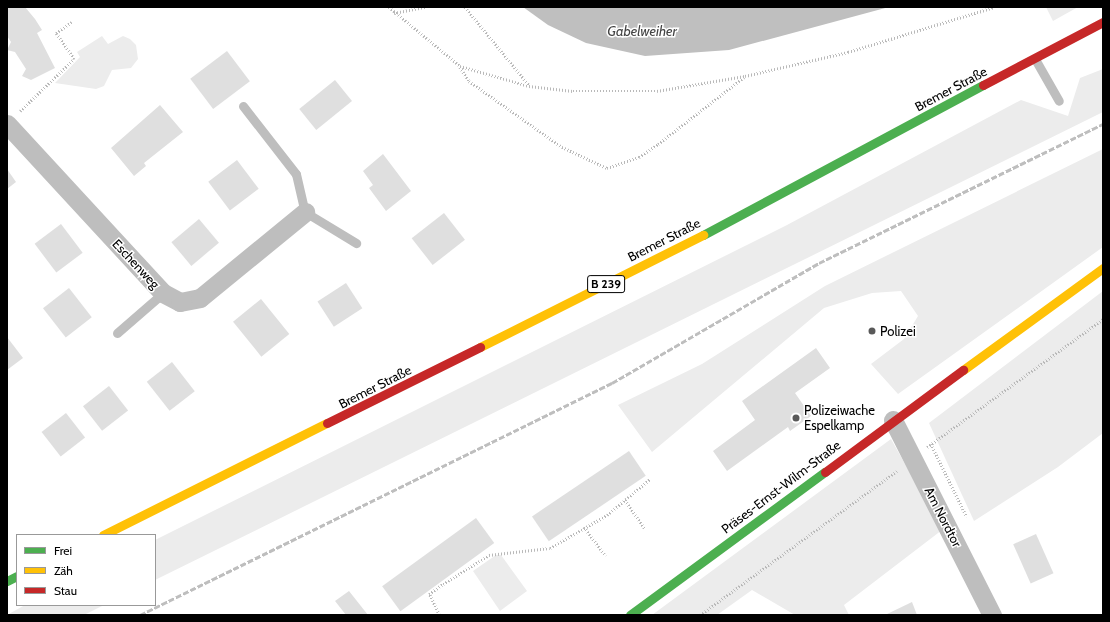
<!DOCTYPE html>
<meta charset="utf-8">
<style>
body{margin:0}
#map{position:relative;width:1110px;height:622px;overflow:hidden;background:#fff;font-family:Cabin,sans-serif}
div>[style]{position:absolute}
.green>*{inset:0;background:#ececec}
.water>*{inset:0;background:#bfbfbf}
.building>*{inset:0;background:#dfdfdf;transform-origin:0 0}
.path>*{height:2.5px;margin-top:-1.25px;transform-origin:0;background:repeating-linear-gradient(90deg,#b9b9b9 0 1px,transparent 0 3px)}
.lane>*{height:9px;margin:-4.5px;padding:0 4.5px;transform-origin:4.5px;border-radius:4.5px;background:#bebebe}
.street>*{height:19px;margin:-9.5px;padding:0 9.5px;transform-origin:9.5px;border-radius:9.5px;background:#bebebe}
.fast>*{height:9px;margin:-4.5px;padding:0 4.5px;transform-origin:4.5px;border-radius:4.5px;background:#4caf50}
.slow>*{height:9px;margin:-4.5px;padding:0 4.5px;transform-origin:4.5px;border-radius:4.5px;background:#ffc107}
.jam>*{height:9px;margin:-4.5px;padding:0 4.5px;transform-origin:4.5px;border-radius:4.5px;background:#c62828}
.rail>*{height:3px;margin-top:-1.5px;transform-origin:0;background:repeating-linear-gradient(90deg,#bebebe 0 6px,transparent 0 8px)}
.dots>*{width:11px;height:11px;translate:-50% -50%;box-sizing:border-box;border:2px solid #fff;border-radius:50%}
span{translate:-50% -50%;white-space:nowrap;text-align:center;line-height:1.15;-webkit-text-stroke:3px #fff;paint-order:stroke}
.shield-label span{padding:1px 3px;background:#fff;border:1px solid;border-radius:3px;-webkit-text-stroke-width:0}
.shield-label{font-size:12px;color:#000;font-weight:700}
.street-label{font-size:13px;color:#000}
.poi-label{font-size:13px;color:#000}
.left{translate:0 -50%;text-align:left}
.water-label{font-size:14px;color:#444;font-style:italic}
.frame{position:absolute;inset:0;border:8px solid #000;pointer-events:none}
.legend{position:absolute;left:16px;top:534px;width:140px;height:72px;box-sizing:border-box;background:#fff;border:1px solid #999;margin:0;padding:5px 7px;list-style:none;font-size:12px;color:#000}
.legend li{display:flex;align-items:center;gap:8px;height:20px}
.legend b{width:20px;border:1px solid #999}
</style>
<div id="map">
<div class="green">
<div style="clip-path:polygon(1046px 7px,1078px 7px,1053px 21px)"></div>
<div style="clip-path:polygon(102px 36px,108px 44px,123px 36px,130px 39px,136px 45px,138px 59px,131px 68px,112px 70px,104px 86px,96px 89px,55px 83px,80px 57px,77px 52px)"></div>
<div style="clip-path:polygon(1103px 69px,1103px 112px,155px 580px,155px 540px,787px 225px,1021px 100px,1068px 116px,1080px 78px)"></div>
<div style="clip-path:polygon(1103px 149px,1103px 247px,898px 394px,871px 364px,904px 339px,918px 316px,901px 291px,872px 293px,824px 308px,652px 452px,618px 405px,702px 364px,825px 286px)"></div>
<div style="clip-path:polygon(1103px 291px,1103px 433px,1058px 467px,974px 521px,929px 423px)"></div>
<div style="clip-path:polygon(891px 439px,942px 530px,844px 605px,849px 615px,795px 615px,752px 590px,717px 615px,652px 615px)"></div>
<div style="clip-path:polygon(496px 555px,501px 555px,527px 591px,500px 611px,473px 571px)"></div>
<div style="clip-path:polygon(25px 605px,104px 605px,84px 615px,7px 615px)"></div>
</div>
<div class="water">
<div style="clip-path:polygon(523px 7px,889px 7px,729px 50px,645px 56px,586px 43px,548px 25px)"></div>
</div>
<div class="building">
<div style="clip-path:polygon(7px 7px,25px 7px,35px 19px,42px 30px,37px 33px,55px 68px,31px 80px,22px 76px,26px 69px,15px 52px,7px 50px,11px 42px,7px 36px)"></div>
<div style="left:227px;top:51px;width:38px;height:46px;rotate:53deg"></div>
<div style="left:335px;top:80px;width:27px;height:46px;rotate:51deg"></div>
<div style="clip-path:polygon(160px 105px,183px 132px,144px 163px,146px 166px,134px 176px,111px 148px)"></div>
<div style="clip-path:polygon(383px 154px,411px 191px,386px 211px,369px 188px,373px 185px,363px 171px)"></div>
<div style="left:237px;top:160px;width:36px;height:36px;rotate:53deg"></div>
<div style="clip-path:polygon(7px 169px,16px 182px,7px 189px)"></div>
<div style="left:444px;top:213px;width:34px;height:41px;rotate:52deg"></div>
<div style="left:199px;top:219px;width:31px;height:36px;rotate:50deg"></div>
<div style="left:61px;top:224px;width:36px;height:33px;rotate:53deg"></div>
<div style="left:346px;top:283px;width:30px;height:34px;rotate:57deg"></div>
<div style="left:69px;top:288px;width:37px;height:33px;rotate:52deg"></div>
<div style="left:261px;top:299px;width:45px;height:36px;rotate:51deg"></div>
<div style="clip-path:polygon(7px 337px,23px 358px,7px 370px)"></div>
<div style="clip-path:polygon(816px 348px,830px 368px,795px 393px,811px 416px,790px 431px,788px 427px,727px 471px,713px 451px,755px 420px,742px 401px)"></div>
<div style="left:172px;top:362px;width:37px;height:32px;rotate:52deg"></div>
<div style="left:109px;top:386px;width:31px;height:33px;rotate:52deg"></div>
<div style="left:66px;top:413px;width:31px;height:31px;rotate:52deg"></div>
<div style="left:629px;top:451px;width:30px;height:117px;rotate:56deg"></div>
<div style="left:476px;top:518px;width:31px;height:116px;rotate:54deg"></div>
<div style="left:1036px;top:534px;width:43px;height:25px;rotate:66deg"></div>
<div style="clip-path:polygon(349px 591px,368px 615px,346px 615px,335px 601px)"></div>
<div style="clip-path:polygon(912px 602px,917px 615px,885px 615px)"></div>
</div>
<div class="path">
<div style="left:389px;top:7px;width:92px;rotate:39.7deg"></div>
<div style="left:460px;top:66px;width:72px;rotate:16.2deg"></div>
<div style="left:529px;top:86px;width:44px;rotate:6.5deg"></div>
<div style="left:573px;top:91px;width:84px"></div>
<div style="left:657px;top:91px;width:89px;rotate:-9.7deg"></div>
<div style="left:745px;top:76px;width:106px;rotate:-13.1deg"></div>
<div style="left:848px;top:52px;width:153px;rotate:-17.1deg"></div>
<div style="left:465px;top:7px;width:101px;rotate:50.6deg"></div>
<div style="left:394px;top:13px;width:32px;rotate:-11deg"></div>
<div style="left:460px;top:67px;width:17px;rotate:57deg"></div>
<div style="left:469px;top:81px;width:114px;rotate:35.4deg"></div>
<div style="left:562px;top:147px;width:50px;rotate:25deg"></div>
<div style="left:607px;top:168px;width:34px;rotate:-19deg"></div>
<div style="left:639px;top:157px;width:23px;rotate:-34deg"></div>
<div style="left:658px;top:144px;width:109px;rotate:-37.9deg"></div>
<div style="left:20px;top:111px;width:75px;rotate:-43.9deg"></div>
<div style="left:74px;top:59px;width:32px;rotate:-125deg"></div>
<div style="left:56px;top:33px;width:19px;rotate:-35deg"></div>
<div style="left:931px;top:444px;width:81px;rotate:63.7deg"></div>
<div style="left:927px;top:447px;width:218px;rotate:-36deg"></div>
<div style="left:625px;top:500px;width:35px;rotate:55deg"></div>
<div style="left:584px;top:527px;width:36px;rotate:53deg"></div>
<div style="left:439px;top:615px;width:23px;rotate:-115deg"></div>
<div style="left:429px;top:594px;width:17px;rotate:-36deg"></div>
<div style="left:443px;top:584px;width:54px;rotate:-32.2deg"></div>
<div style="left:489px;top:555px;width:61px;rotate:-6.5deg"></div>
<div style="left:550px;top:548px;width:66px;rotate:-30.1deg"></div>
<div style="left:607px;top:515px;width:56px;rotate:-39.9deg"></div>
<div style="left:700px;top:615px;width:244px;rotate:-36.2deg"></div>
</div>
<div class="lane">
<div style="left:1035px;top:59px;width:48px;rotate:60.3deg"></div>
<div style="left:243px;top:106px;width:86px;rotate:52.1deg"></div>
<div style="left:296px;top:174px;width:39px;rotate:77deg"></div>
<div style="left:305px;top:212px;width:60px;rotate:31.3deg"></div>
<div style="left:117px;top:333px;width:61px;rotate:-41deg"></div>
</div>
<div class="street">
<div style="left:7px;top:124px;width:230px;rotate:47.3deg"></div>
<div style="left:163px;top:293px;width:19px;rotate:28deg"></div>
<div style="left:180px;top:302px;width:20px;rotate:-11deg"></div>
<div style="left:200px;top:298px;width:136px;rotate:-39.3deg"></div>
<div style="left:893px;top:420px;width:219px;rotate:63.1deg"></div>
</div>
<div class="fast">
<div style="left:703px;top:235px;width:318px;rotate:-28.2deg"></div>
<div style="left:7px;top:581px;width:11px;rotate:-27deg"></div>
<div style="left:630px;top:615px;width:242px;rotate:-36.3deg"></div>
</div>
<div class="slow">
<div style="left:480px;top:347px;width:250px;rotate:-26.7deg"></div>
<div style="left:963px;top:370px;width:173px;rotate:-36.1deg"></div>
<div style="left:103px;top:535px;width:250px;rotate:-26.6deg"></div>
</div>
<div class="jam">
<div style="left:983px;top:85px;width:136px;rotate:-27.7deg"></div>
<div style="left:327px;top:423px;width:171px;rotate:-26.4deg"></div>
<div style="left:825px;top:472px;width:172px;rotate:-36.5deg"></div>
</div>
<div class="rail">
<div style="left:140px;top:615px;width:526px;rotate:-26.18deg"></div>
<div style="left:612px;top:383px;width:239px;rotate:-30.1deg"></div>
<div style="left:819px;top:263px;width:316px;rotate:-26.1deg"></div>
</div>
<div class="dots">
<div style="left:872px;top:331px;background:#595959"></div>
<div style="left:796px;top:418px;background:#595959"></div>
</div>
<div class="shield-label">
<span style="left:606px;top:284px">B 239</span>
</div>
<div class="street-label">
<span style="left:951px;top:89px;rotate:-28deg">Bremer Straße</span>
<span style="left:664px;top:240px;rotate:-27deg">Bremer Straße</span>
<span style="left:136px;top:264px;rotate:47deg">Eschenweg</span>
<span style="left:375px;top:387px;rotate:-27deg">Bremer Straße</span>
<span style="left:781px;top:487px;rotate:-37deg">Präses-Ernst-Wilm-Straße</span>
<span style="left:943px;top:517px;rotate:63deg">Am Nordtor</span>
</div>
<div class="poi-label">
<span class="left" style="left:880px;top:331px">Polizei</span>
<span class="left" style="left:804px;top:418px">Polizeiwache<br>Espelkamp</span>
</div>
<div class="water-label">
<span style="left:642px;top:31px">Gabelweiher</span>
</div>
<div class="frame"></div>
<ul class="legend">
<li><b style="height:5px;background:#4caf50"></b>Frei</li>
<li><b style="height:5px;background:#ffc107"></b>Zäh</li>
<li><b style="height:5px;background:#c62828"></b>Stau</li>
</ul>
</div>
